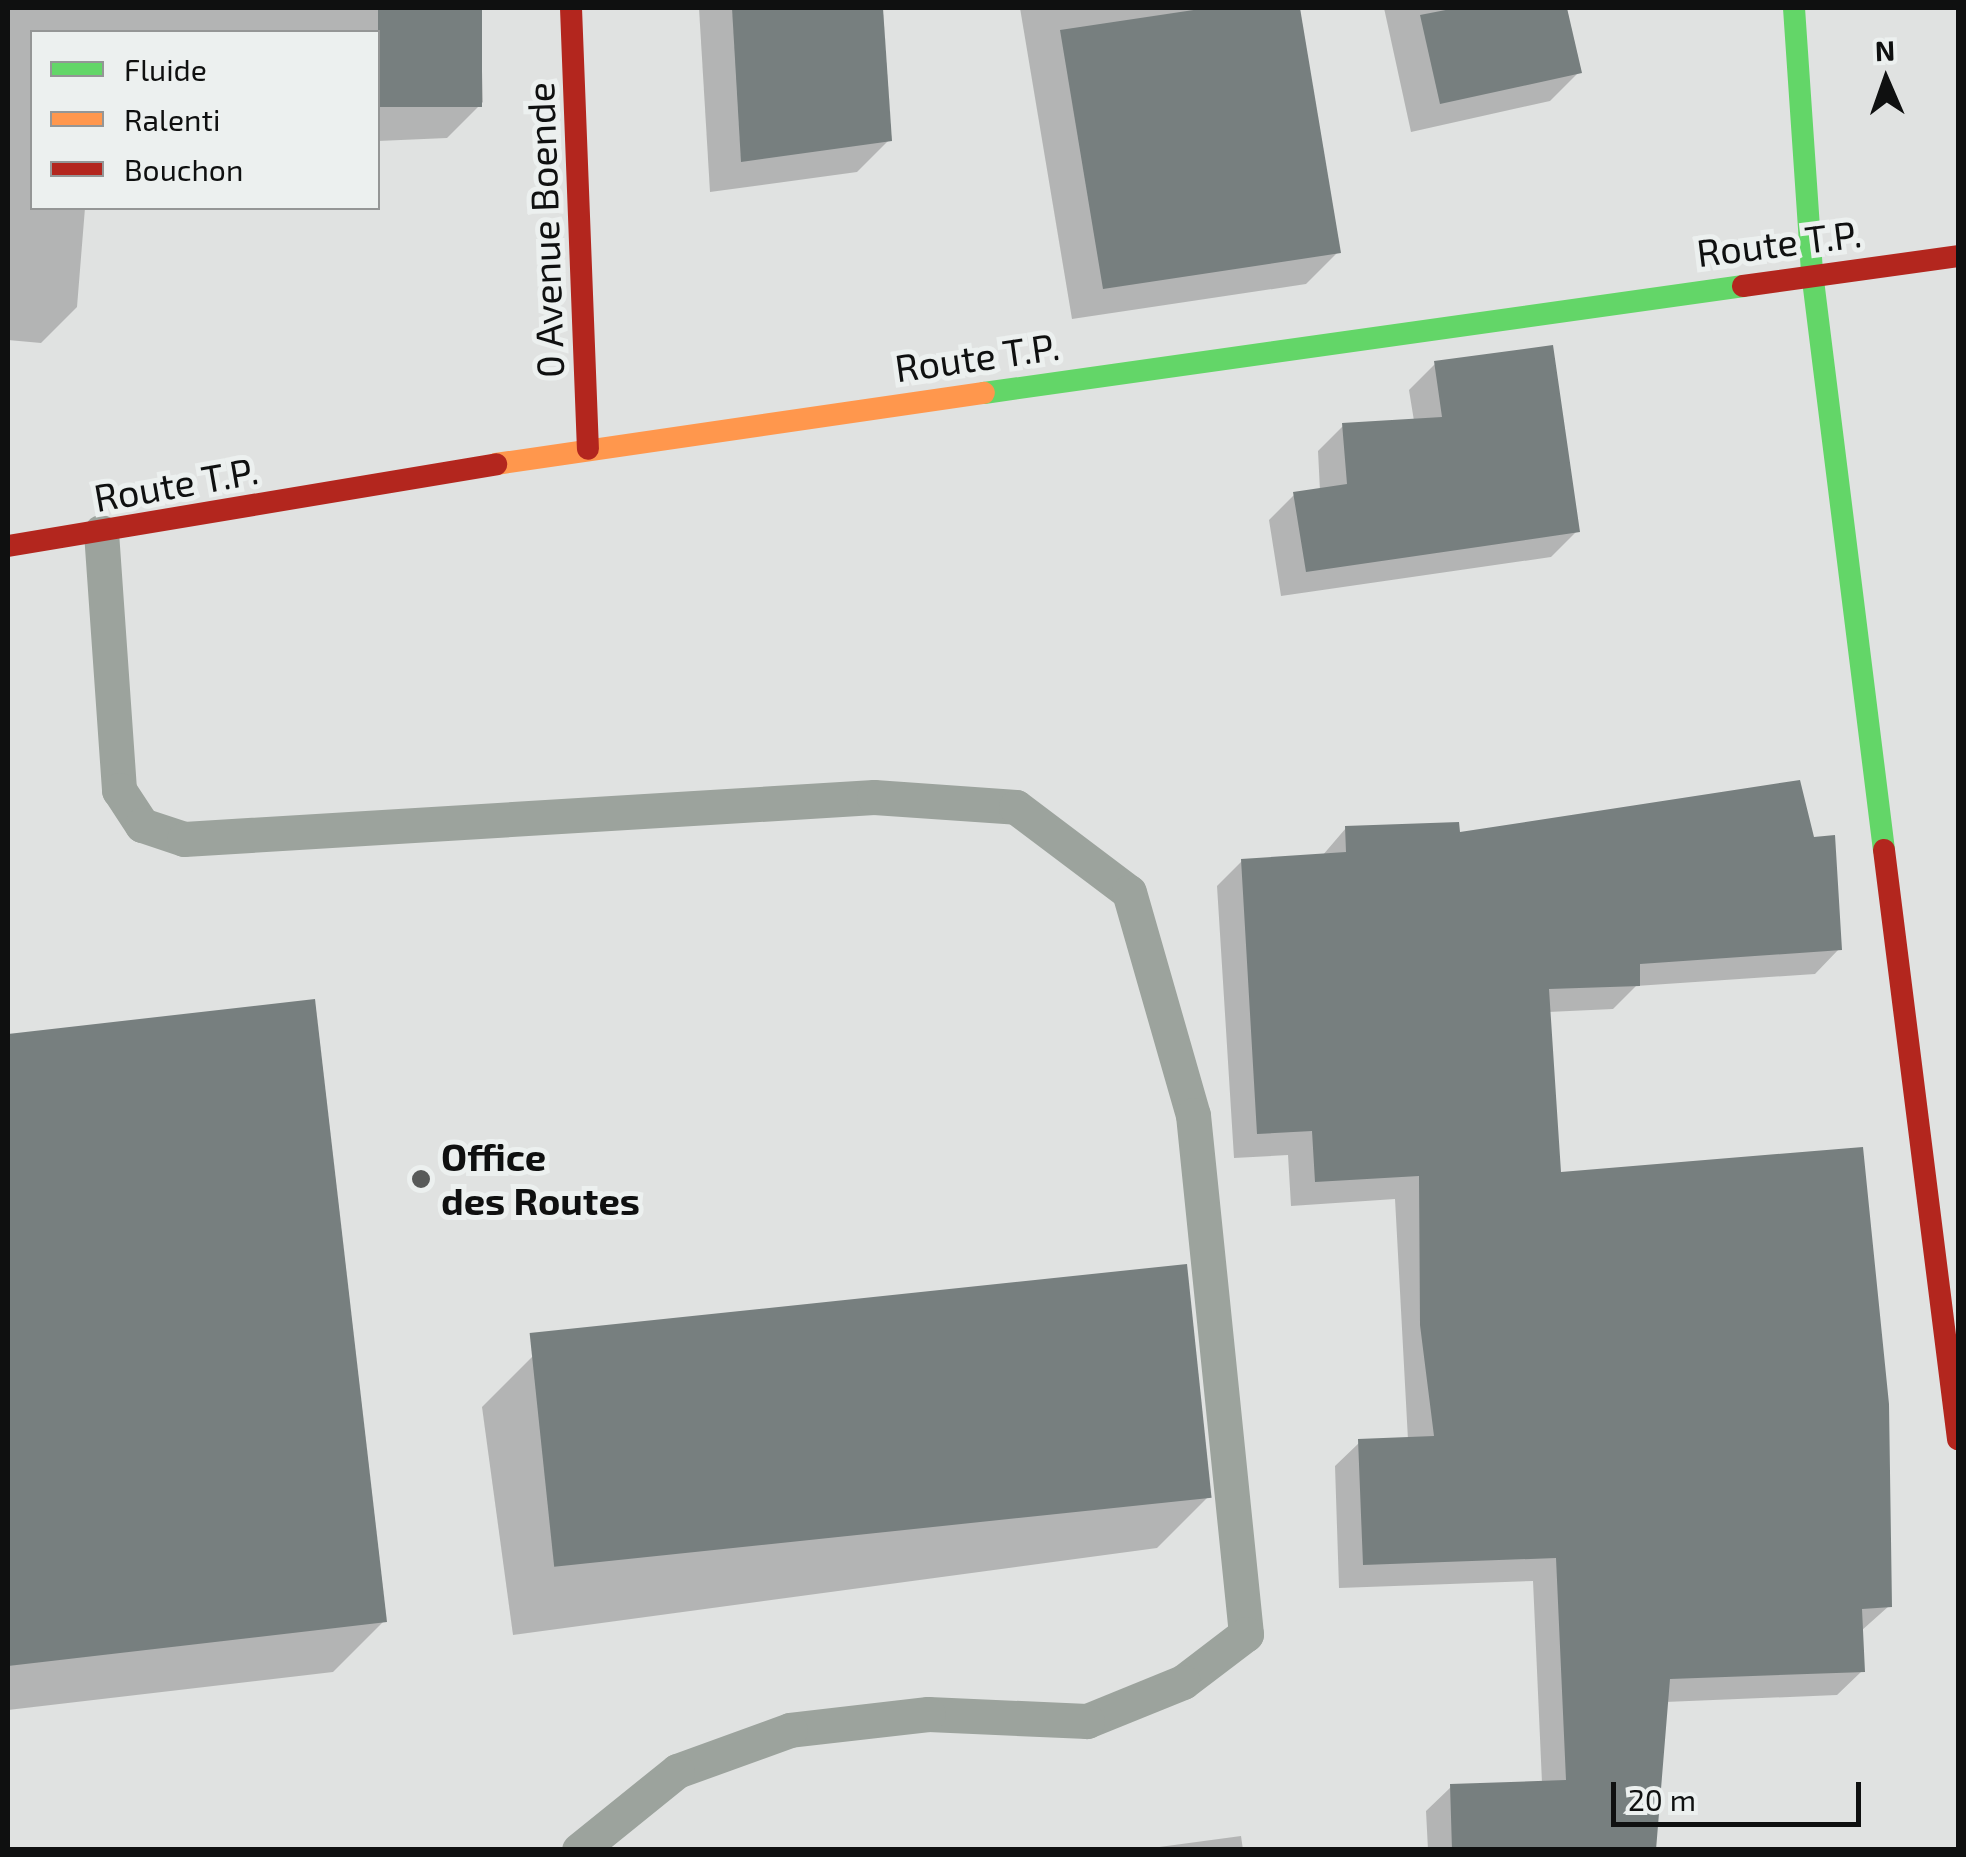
<!DOCTYPE html>
<style>
body{margin:0}
#map{position:relative;width:1966px;height:1857px;overflow:hidden;background:#e0e2e1;font-family:"Exo 2",sans-serif}
div>[style]{position:absolute}
.shadow>*{inset:0;background:#0003}
.building>*{inset:0;background:#777f7f;transform-origin:0 0}
.lane>*{height:35px;margin:-17.5px;padding:0 17.5px;transform-origin:17.5px;border-radius:17.5px;background:#9ca39d}
.fast>*{height:22px;margin:-11px;padding:0 11px;transform-origin:11px;border-radius:11px;background:#63d668}
.slow>*{height:22px;margin:-11px;padding:0 11px;transform-origin:11px;border-radius:11px;background:#ff974d}
.jam>*{height:22px;margin:-11px;padding:0 11px;transform-origin:11px;border-radius:11px;background:#b3261e}
.dots>*{width:28px;height:28px;translate:-50% -50%;box-sizing:border-box;border:5px solid #ecf0ef;border-radius:50%}
span{translate:-50% -50%;white-space:nowrap;text-align:center;line-height:1.15;-webkit-text-stroke:10px #ecf0ef;paint-order:stroke}
.street-label{font-size:38px;color:#0f1010}
.poi-label{font-size:38px;color:#0f1010;font-weight:700}
.left{translate:0 -50%;text-align:left}
.frame{position:absolute;inset:0;border:10px solid #0f1010;pointer-events:none}
.legend{position:absolute;left:30px;top:30px;width:350px;height:180px;box-sizing:border-box;background:#ecf0ef;border:2px solid #949696;margin:0;padding:12px 18px;list-style:none;font-size:30px;color:#0f1010}
.legend li{display:flex;align-items:center;gap:20px;height:50px}
.legend b{width:50px;border:2px solid #949696}
.north{position:absolute;left:1836px;top:30px;width:100px;height:100px;-webkit-text-stroke:8px #ecf0ef;paint-order:stroke;rotate:358deg;font-size:28px;font-weight:700;line-height:40px;text-align:center;color:#0f1010}
.north::after{content:'';display:block;margin:auto;width:35px;height:45px;background:#0f1010;clip-path:polygon(50% 0,100% 100%,50% 72%,0 100%)}
.scale{position:absolute;left:1611px;top:1782px;width:250px;height:45px;box-sizing:border-box;border:5px solid #0f1010;border-top:0;padding-left:12px;font-size:30px;line-height:35px;white-space:nowrap;color:#0f1010;-webkit-text-stroke:8px #ecf0ef;paint-order:stroke}
</style>
<div id="map">
<div class="shadow">
<div style="clip-path:polygon(8px 8px,480px 8px,483px 102px,447px 138px,378px 141px,378px 32px,32px 32px,32px 208px,85px 208px,77px 307px,41px 343px,8px 340px)"></div>
<div style="clip-path:polygon(699px 8px,881px 8px,889px 140px,857px 172px,710px 192px)"></div>
<div style="clip-path:polygon(1020px 8px,1298px 8px,1338px 252px,1306px 284px,1072px 319px)"></div>
<div style="clip-path:polygon(1384px 8px,1565px 8px,1579px 72px,1550px 101px,1411px 132px)"></div>
<div style="clip-path:polygon(1435px 364px,1577px 531px,1551px 557px,1281px 596px,1269px 520px,1295px 494px,1320px 491px,1318px 451px,1344px 425px,1414px 421px,1409px 390px)"></div>
<div style="clip-path:polygon(1346px 828px,1457px 835px,1839px 949px,1815px 974px,1636px 986px,1613px 1009px,1548px 1012px,1558px 1174px,1889px 1606px,1861px 1631px,1862px 1671px,1837px 1695px,1665px 1702px,1652px 1850px,1428px 1850px,1426px 1811px,1451px 1787px,1542px 1783px,1533px 1581px,1339px 1588px,1335px 1466px,1360px 1442px,1408px 1440px,1395px 1199px,1291px 1206px,1288px 1155px,1234px 1158px,1217px 886px,1242px 861px,1322px 856px)"></div>
<div style="clip-path:polygon(313px 1002px,384px 1621px,333px 1672px,8px 1710px,8px 1037px)"></div>
<div style="clip-path:polygon(533px 1356px,1208px 1497px,1157px 1548px,513px 1635px,482px 1407px)"></div>
<div style="clip-path:polygon(1241px 1836px,1243px 1850px,1137px 1850px)"></div>
</div>
<div class="building">
<div style="left:378px;top:8px;width:104px;height:99px"></div>
<div style="clip-path:polygon(732px 8px,883px 8px,892px 141px,741px 162px)"></div>
<div style="clip-path:polygon(1207px 8px,1300px 8px,1341px 253px,1103px 289px,1060px 30px)"></div>
<div style="clip-path:polygon(1456px 8px,1567px 8px,1582px 73px,1440px 104px,1420px 15px)"></div>
<div style="clip-path:polygon(1553px 345px,1580px 532px,1306px 572px,1293px 492px,1347px 484px,1342px 423px,1442px 417px,1434px 361px)"></div>
<div style="clip-path:polygon(1800px 780px,1814px 837px,1835px 835px,1842px 950px,1640px 964px,1640px 986px,1549px 989px,1561px 1172px,1863px 1147px,1889px 1404px,1892px 1607px,1862px 1609px,1865px 1672px,1670px 1679px,1656px 1850px,1452px 1850px,1450px 1784px,1566px 1780px,1556px 1558px,1363px 1565px,1358px 1439px,1434px 1436px,1420px 1325px,1419px 1176px,1315px 1182px,1312px 1131px,1257px 1134px,1241px 859px,1346px 852px,1345px 826px,1459px 822px,1460px 832px)"></div>
<div style="clip-path:polygon(315px 999px,387px 1622px,8px 1666px,8px 1034px)"></div>
<div style="left:1187px;top:1264px;width:235px;height:661px;rotate:84deg"></div>
</div>
<div class="lane">
<div style="left:101px;top:532px;width:259px;rotate:86deg"></div>
<div style="left:119px;top:790px;width:42px;rotate:56.7deg"></div>
<div style="left:142px;top:825px;width:44px;rotate:18.4deg"></div>
<div style="left:184px;top:839px;width:691px;rotate:-3.48deg"></div>
<div style="left:874px;top:797px;width:142px;rotate:4deg"></div>
<div style="left:1016px;top:807px;width:141px;rotate:37deg"></div>
<div style="left:1129px;top:892px;width:232px;rotate:74deg"></div>
<div style="left:1193px;top:1115px;width:522px;rotate:84.17deg"></div>
<div style="left:1246px;top:1634px;width:79px;rotate:142.7deg"></div>
<div style="left:1183px;top:1682px;width:104px;rotate:157.9deg"></div>
<div style="left:1087px;top:1721px;width:159px;rotate:-177.5deg"></div>
<div style="left:928px;top:1714px;width:139px;rotate:173.4deg"></div>
<div style="left:790px;top:1730px;width:120px;rotate:160.1deg"></div>
<div style="left:677px;top:1771px;width:126px;rotate:141.1deg"></div>
</div>
<div class="fast">
<div style="left:1794px;top:8px;width:265px;rotate:86.1deg"></div>
<div style="left:1812px;top:272px;width:582px;rotate:82.9deg"></div>
<div style="left:984px;top:393px;width:767px;rotate:-8.02deg"></div>
</div>
<div class="slow">
<div style="left:496px;top:464px;width:493px;rotate:-8.3deg"></div>
</div>
<div class="jam">
<div style="left:571px;top:8px;width:441px;rotate:87.8deg"></div>
<div style="left:1743px;top:286px;width:217px;rotate:-7.9deg"></div>
<div style="left:8px;top:546px;width:495px;rotate:-9.5deg"></div>
<div style="left:1884px;top:850px;width:594px;rotate:82.84deg"></div>
</div>
<div class="dots">
<div style="left:421px;top:1179px;background:#585a59"></div>
</div>
<div class="street-label">
<span style="left:545px;top:230px;rotate:-92deg">0 Avenue Boende</span>
<span style="left:1779px;top:243px;rotate:-7deg">Route T.P.</span>
<span style="left:977px;top:357px;rotate:-8deg">Route T.P.</span>
<span style="left:176px;top:484px;rotate:-10deg">Route T.P.</span>
</div>
<div class="poi-label">
<span class="left" style="left:441px;top:1179px">Office<br>des Routes</span>
</div>
<div class="frame"></div>
<ul class="legend">
<li><b style="height:12px;background:#63d668"></b>Fluide</li>
<li><b style="height:12px;background:#ff974d"></b>Ralenti</li>
<li><b style="height:12px;background:#b3261e"></b>Bouchon</li>
</ul>
<div class="north">N</div>
<div class="scale">20 m</div>
</div>
